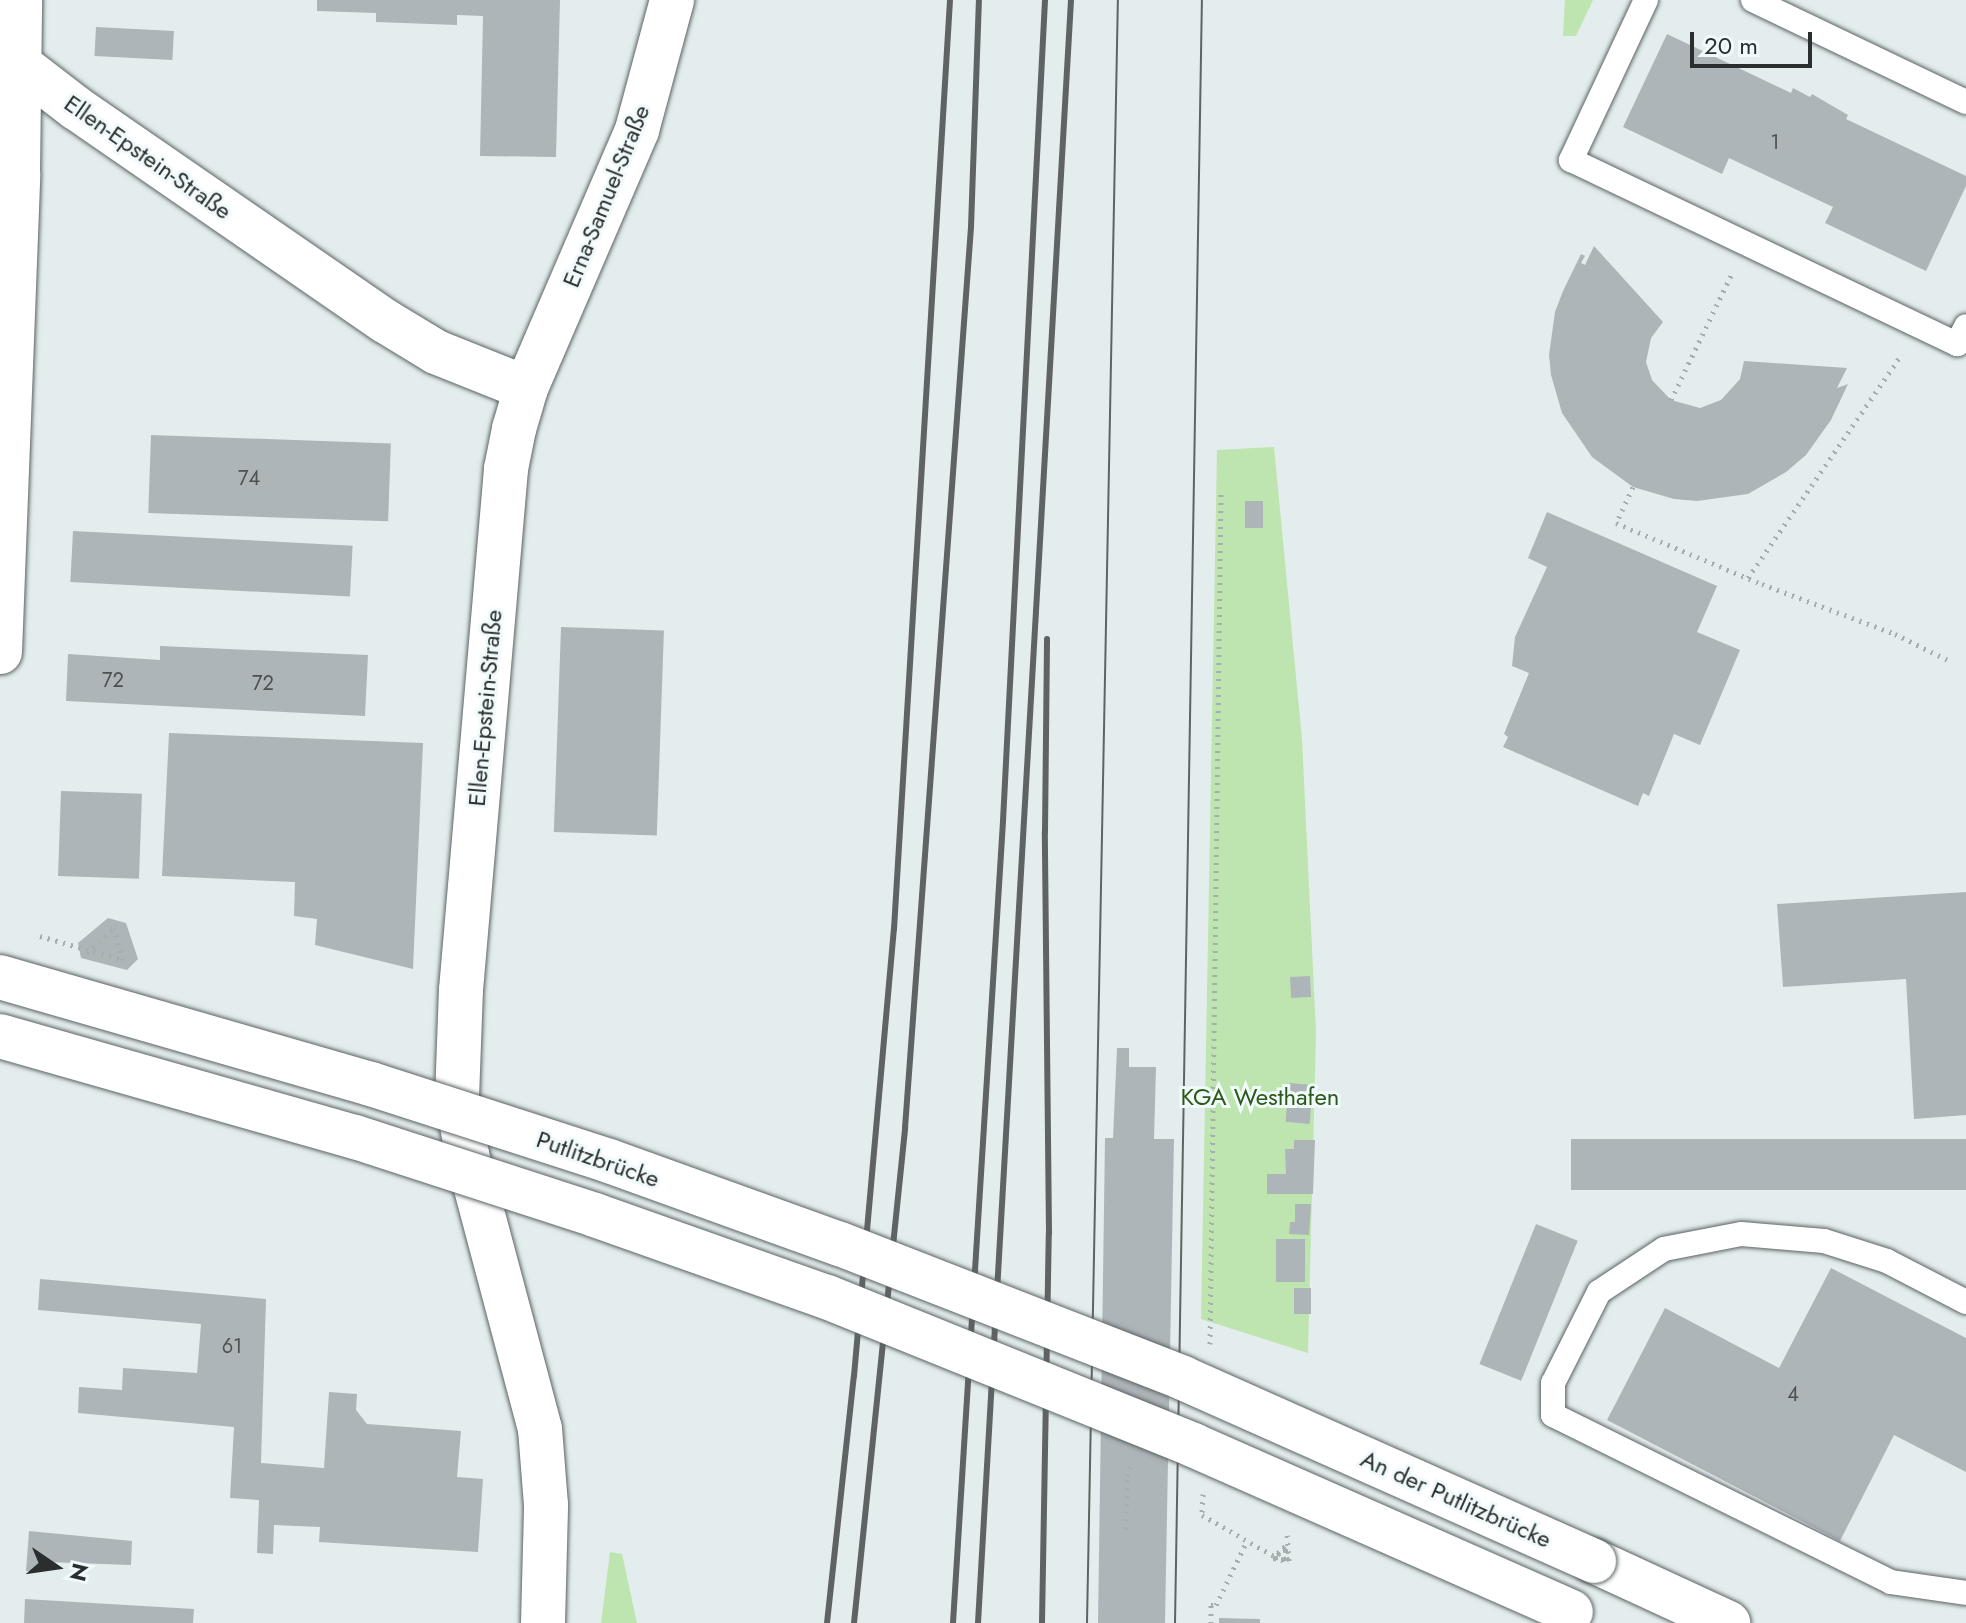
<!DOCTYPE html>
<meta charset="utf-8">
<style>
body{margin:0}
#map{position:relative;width:1966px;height:1623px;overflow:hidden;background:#e4eded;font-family:Jost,sans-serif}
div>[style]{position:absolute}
.green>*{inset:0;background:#bee5af}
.building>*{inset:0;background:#aeb5b9;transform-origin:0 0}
.path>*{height:5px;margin-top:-2.5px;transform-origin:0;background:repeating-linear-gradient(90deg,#a6adad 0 2px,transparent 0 8px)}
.roads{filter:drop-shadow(0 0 2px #5b6363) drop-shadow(0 0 2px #5b6363)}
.lane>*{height:24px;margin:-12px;padding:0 12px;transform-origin:12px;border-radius:12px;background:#fff}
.street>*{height:44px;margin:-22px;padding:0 22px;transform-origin:22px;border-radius:22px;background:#fff}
.secondary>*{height:44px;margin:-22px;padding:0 22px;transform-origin:22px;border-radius:22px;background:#fff}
.tram>*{height:2px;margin:-1px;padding:0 1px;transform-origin:1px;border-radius:1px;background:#5f6363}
.rail>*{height:6px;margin:-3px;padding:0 3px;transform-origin:3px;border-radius:3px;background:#5f6363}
.path-bridge>*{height:5px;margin-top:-2.5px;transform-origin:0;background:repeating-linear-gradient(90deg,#a6adad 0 2px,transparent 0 8px)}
.bridges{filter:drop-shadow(0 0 2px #5b6363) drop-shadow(0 0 2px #5b6363)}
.secondary-bridge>*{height:44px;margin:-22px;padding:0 22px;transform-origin:22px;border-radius:22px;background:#fff}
span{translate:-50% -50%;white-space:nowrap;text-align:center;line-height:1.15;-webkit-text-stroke:6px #f1fafb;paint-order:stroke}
.number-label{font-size:20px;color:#4c5051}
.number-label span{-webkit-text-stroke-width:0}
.street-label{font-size:24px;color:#2b2e2e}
.park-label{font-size:24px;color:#2d5918}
.north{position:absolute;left:16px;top:1527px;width:80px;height:80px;-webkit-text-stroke:6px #f1fafb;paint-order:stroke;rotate:103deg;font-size:22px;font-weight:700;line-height:32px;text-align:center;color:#2b2e2e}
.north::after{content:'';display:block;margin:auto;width:28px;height:36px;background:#2b2e2e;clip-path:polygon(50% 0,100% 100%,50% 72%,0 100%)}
.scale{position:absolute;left:1690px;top:32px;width:122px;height:36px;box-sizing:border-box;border:4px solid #2b2e2e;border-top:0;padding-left:10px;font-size:24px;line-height:28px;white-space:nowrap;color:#2b2e2e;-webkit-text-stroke:6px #f1fafb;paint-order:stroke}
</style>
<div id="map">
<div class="green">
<div style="clip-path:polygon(1565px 0,1593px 0,1576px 36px,1563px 36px)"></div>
<div style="clip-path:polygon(1274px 447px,1302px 739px,1316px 1032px,1308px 1353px,1201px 1319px,1217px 450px)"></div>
<div style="clip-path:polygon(610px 1552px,622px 1554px,637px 1623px,601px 1623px)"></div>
</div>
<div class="building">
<div style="clip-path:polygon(317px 0,560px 0,556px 157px,480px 156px,483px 16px,457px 15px,457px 25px,376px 22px,376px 13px,317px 11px)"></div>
<div style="left:96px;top:27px;width:78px;height:29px;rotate:3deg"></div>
<div style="clip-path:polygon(1667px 34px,1791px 93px,1793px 88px,1810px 97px,1812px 94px,1848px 115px,1846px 119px,1966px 176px,1966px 186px,1926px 271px,1825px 223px,1833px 207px,1729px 158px,1722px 174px,1623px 127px)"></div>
<div style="clip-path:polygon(1594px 246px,1663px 322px,1651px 338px,1646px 362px,1652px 380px,1671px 400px,1700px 408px,1721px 400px,1740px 379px,1744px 361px,1847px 368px,1837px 388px,1848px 384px,1831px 420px,1806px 455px,1786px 472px,1748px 494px,1697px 501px,1674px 499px,1633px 487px,1592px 457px,1562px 413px,1551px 375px,1549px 355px,1555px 312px,1563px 291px,1581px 254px,1585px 256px,1581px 263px,1585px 265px)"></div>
<div style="left:151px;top:435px;width:240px;height:78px;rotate:2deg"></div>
<div style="left:1245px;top:501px;width:18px;height:27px"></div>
<div style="clip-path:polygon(1547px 512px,1717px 586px,1697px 632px,1740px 650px,1700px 745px,1674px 734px,1649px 796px,1643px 793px,1638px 806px,1503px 747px,1508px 737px,1504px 734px,1529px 673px,1512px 666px,1515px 637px,1547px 567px,1528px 558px)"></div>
<div style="left:73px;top:531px;width:280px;height:51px;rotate:3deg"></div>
<div style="left:561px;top:627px;width:103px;height:205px;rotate:2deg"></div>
<div style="clip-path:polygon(160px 646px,368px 655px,365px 716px,66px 701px,68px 654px,160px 660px)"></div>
<div style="clip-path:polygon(169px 733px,423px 743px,413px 969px,315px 945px,317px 919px,294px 916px,295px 882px,162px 876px)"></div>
<div style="left:61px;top:791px;width:81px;height:85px;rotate:2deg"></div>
<div style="clip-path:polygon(1966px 892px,1966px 1115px,1914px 1119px,1906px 979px,1783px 987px,1777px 904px)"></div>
<div style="clip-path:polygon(108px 918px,126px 923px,138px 959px,127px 970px,81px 958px,78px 943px)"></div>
<div style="left:1310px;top:976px;width:21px;height:20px;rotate:87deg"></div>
<div style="clip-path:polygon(1117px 1048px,1129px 1048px,1129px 1067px,1156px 1067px,1154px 1139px,1174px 1139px,1165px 1623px,1098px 1623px,1105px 1138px,1113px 1138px)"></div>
<div style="left:1289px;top:1083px;width:24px;height:39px;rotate:5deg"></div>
<div style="left:1571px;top:1139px;width:395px;height:51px"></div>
<div style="clip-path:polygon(1294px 1140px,1315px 1140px,1313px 1194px,1267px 1194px,1267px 1174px,1286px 1174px,1285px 1149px,1294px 1149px)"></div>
<div style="clip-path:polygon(1295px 1204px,1311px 1204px,1309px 1235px,1289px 1234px,1290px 1222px,1295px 1222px)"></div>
<div style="left:1536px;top:1224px;width:45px;height:151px;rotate:22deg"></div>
<div style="left:1276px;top:1239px;width:29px;height:43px"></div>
<div style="clip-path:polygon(1831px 1268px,1966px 1338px,1966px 1472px,1894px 1435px,1840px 1541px,1607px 1420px,1665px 1308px,1779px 1368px)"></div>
<div style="clip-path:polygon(40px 1279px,266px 1299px,261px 1463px,324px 1468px,329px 1392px,357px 1394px,356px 1410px,367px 1424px,461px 1431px,457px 1477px,483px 1479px,478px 1552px,319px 1542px,320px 1527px,274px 1525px,273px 1554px,257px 1553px,259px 1500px,230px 1498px,234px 1427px,78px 1413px,79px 1387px,122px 1390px,123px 1368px,197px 1373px,201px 1324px,38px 1310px)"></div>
<div style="left:1294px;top:1288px;width:17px;height:26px"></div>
<div style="clip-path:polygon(29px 1531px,132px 1541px,131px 1565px,46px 1562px,37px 1572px,26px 1571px)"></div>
<div style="clip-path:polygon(25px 1599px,194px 1609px,193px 1623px,24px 1623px)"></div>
<div style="clip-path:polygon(1219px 1618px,1260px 1619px,1260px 1623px,1219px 1623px)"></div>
</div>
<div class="path">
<div style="left:1671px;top:400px;width:141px;rotate:-64.3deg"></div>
<div style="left:1633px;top:487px;width:40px;rotate:115deg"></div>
<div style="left:1616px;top:523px;width:158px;rotate:22.7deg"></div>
<div style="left:1762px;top:584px;width:142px;rotate:20.6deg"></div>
<div style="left:1895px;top:634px;width:64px;rotate:26.2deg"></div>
<div style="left:1748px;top:578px;width:272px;rotate:-55.5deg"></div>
<div style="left:40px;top:936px;width:86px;rotate:16.1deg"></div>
<div style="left:123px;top:960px;width:33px;rotate:-106deg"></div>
<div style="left:1210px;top:1344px;width:852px;rotate:-89.26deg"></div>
<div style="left:1203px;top:1494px;width:21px;rotate:93deg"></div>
<div style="left:1202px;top:1515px;width:83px;rotate:29.7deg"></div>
<div style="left:1126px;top:1529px;width:53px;rotate:-88.9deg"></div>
<div style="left:1127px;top:1476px;width:11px;rotate:-68deg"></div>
<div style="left:1276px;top:1557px;width:11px;rotate:10deg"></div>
<div style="left:1287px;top:1559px;width:11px;rotate:-100deg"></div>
<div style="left:1285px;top:1548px;width:15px;rotate:138deg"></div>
<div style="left:1274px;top:1558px;width:13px;rotate:9deg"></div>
<div style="left:1287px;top:1560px;width:14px;rotate:-98deg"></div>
<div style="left:1285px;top:1546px;width:17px;rotate:135deg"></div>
<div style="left:1273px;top:1558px;width:16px;rotate:11deg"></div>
<div style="left:1289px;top:1561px;width:26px;rotate:-94deg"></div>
<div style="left:1211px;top:1623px;width:18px;rotate:-90deg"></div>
<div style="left:1211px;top:1605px;width:5px"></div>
<div style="left:1216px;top:1605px;width:71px;rotate:-64.2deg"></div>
</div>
<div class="roads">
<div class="lane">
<div style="left:1646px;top:0;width:177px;rotate:115.1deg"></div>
<div style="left:1571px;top:160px;width:428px;rotate:25.5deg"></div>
<div style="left:1957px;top:344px;width:20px;rotate:-63deg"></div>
<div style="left:1753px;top:0;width:236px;rotate:25.6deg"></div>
<div style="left:1966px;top:1302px;width:89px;rotate:-152.6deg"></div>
<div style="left:1887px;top:1261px;width:66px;rotate:-162.4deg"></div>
<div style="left:1824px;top:1241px;width:83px;rotate:-175.2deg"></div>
<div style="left:1741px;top:1234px;width:78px;rotate:169deg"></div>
<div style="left:1664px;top:1249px;width:78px;rotate:146.5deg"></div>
<div style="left:1599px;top:1292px;width:102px;rotate:116.8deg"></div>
<div style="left:1553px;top:1383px;width:32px;rotate:90deg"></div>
<div style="left:1553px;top:1415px;width:377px;rotate:26.3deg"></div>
<div style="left:1891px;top:1582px;width:76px;rotate:8.3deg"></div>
</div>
<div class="street">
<div style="left:19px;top:64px;width:72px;rotate:37.7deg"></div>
<div style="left:76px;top:108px;width:375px;rotate:34.6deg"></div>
<div style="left:385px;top:321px;width:60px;rotate:31.3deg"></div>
<div style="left:436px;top:352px;width:97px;rotate:21.8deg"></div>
<div style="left:0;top:652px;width:478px;rotate:-87.8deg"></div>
<div style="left:18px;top:174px;width:174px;rotate:-89.3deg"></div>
</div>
<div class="secondary">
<div style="left:1594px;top:1561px;width:148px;rotate:24.8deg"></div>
<div style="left:543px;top:1623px;width:118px;rotate:-88.5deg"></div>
<div style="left:546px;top:1505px;width:76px;rotate:-94.5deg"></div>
<div style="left:540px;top:1429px;width:285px;rotate:-104.9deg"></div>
<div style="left:467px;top:1154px;width:57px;rotate:-100.1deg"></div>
<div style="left:457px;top:1098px;width:108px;rotate:-87.9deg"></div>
<div style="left:461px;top:990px;width:523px;rotate:-85.06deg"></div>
<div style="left:506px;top:469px;width:41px;rotate:-78.7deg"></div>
<div style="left:514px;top:429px;width:43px;rotate:-73.7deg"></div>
<div style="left:526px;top:388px;width:281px;rotate:-66.7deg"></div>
<div style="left:637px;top:130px;width:135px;rotate:-74.9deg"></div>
</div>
</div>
<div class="tram">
<div style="left:1087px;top:1623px;width:1623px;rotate:-88.91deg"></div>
<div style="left:1175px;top:1623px;width:1623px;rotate:-89.05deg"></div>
</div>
<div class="rail">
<div style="left:827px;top:1623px;width:248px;rotate:-83.8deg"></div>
<div style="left:854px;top:1376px;width:449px;rotate:-84.9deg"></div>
<div style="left:894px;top:929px;width:931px;rotate:-86.55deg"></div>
<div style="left:854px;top:1623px;width:498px;rotate:-84.1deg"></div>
<div style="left:905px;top:1128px;width:903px;rotate:-85.81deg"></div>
<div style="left:971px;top:227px;width:227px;rotate:-88deg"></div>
<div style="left:953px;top:1623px;width:804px;rotate:-86.43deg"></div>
<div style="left:1003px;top:821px;width:822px;rotate:-87.07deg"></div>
<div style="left:978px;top:1623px;width:1626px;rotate:-86.72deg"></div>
<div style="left:1042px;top:1623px;width:390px;rotate:-89deg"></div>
<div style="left:1049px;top:1233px;width:401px;rotate:-90.6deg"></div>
<div style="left:1045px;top:832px;width:193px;rotate:-89.4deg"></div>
</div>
<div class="path-bridge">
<div style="left:87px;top:953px;width:37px;rotate:-43deg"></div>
</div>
<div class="bridges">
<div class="secondary-bridge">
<div style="left:0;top:977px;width:386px;rotate:16.1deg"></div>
<div style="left:371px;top:1084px;width:250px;rotate:17.9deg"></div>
<div style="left:609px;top:1161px;width:245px;rotate:19.8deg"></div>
<div style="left:840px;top:1244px;width:368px;rotate:21.3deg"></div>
<div style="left:1183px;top:1378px;width:450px;rotate:24deg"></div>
<div style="left:0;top:1036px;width:369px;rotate:15.9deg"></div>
<div style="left:355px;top:1137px;width:252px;rotate:18deg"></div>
<div style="left:595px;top:1215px;width:246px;rotate:19.5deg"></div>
<div style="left:827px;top:1297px;width:395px;rotate:22deg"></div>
<div style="left:1193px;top:1445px;width:413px;rotate:23.8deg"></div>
</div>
</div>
<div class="number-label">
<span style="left:1775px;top:142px">1</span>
<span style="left:249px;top:478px">74</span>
<span style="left:113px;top:680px">72</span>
<span style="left:263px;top:683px">72</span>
<span style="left:232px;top:1346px">61</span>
<span style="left:1793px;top:1394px">4</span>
</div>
<div class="street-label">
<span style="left:148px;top:157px;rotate:35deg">Ellen-Epstein-Straße</span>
<span style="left:606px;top:196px;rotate:-68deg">Erna-Samuel-Straße</span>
<span style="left:485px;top:708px;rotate:-85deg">Ellen-Epstein-Straße</span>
<span style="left:598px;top:1159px;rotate:19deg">Putlitzbrücke</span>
<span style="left:1456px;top:1499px;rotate:24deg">An der Putlitzbrücke</span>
</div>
<div class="park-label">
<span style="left:1260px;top:1097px">KGA Westhafen</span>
</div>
<div class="north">N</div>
<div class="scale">20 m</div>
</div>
